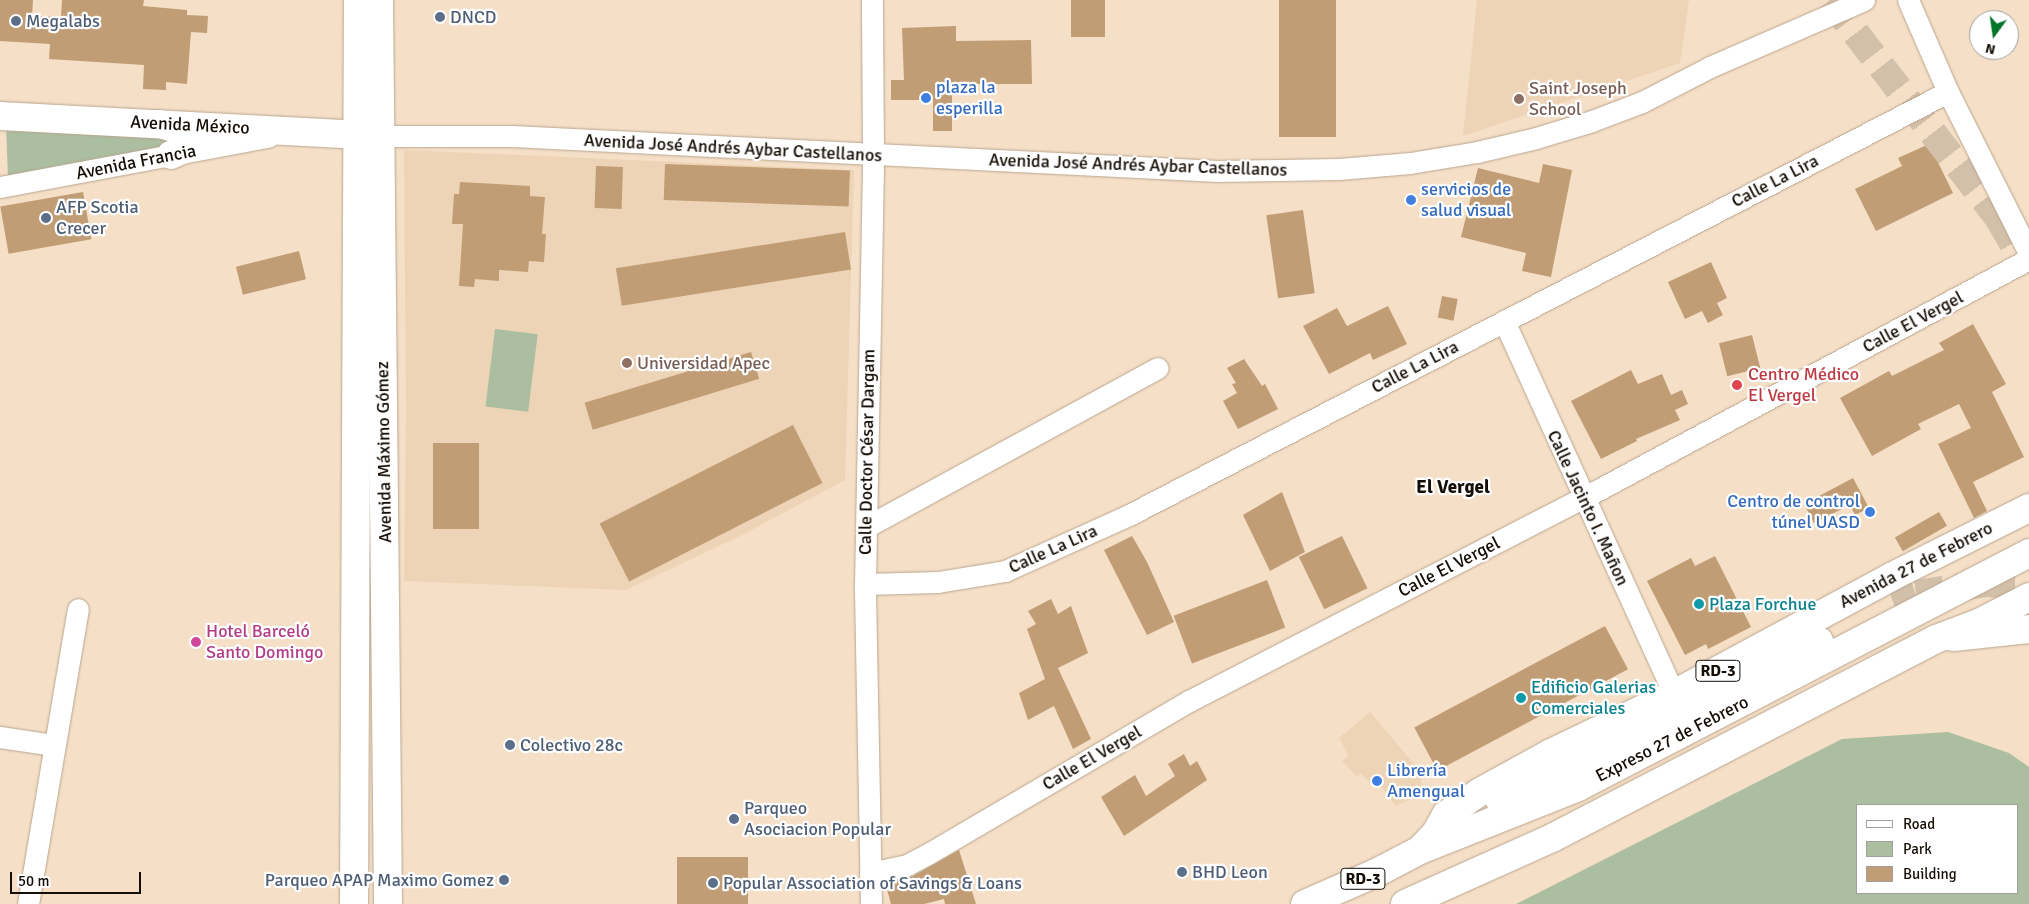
<!DOCTYPE html>
<meta charset="utf-8">
<style>
body{margin:0}
#map{position:relative;width:2029px;height:904px;overflow:hidden;background:#f5dfc7;font-family:Signika,sans-serif}
div>[style]{position:absolute}
.built>*{inset:0;background:#eed4b6}
.green>*{inset:0;background:#abbea0;transform-origin:0 0}
.building>*{inset:0;background:#c09d74;transform-origin:0 0}
.secondary-tunnel>*{height:28px;margin-top:-14px;transform-origin:0;background:repeating-linear-gradient(90deg,#d3c0aa 0 28px,transparent 0 42px)}
.highway-tunnel>*{height:28px;margin-top:-14px;transform-origin:0;background:repeating-linear-gradient(90deg,#d3c0aa 0 28px,transparent 0 42px)}
.roads{filter:drop-shadow(0 0 1px #b9a58e) drop-shadow(0 0 1px #b9a58e)}
.street>*{height:21px;margin:-10.5px;padding:0 10.5px;transform-origin:10.5px;border-radius:10.5px;background:#fff}
.secondary>*{height:28px;margin:-14px;padding:0 14px;transform-origin:14px;border-radius:14px;background:#fff}
.primary>*{height:28px;margin:-14px;padding:0 14px;transform-origin:14px;border-radius:14px;background:#fff}
.highway>*{height:28px;margin:-14px;padding:0 14px;transform-origin:14px;border-radius:14px;background:#fff}
.dots>*{width:14px;height:14px;translate:-50% -50%;box-sizing:border-box;border:2px solid #fff;border-radius:50%}
span{translate:-50% -50%;white-space:nowrap;text-align:center;line-height:1.15;-webkit-text-stroke:4.5px #fff;paint-order:stroke}
.shield-label span{padding:1px 4px;background:#fff;border:1px solid;border-radius:4px;-webkit-text-stroke-width:0}
.shield-label{font-size:16px;color:#150e06;font-weight:700}
.service-label{font-size:18px;color:#4e5e75}
.left{translate:0 -50%;text-align:left}
.right{translate:-100% -50%;text-align:right}
.shop-label{font-size:18px;color:#366cbe}
.education-label{font-size:18px;color:#785e54}
.street-label{font-size:18px;color:#150e06}
.health-label{font-size:18px;color:#be3a42}
.culture-label{font-size:18px;color:#0d838f}
.hotel-label{font-size:18px;color:#b23c85}
.neighbourhood-label{font-size:19px;color:#150e06;font-weight:700}
.legend{position:absolute;left:1856px;top:804px;width:162px;height:90px;box-sizing:border-box;background:#fff;border:1px solid #a19f9b;margin:0;padding:6px 9px;list-style:none;font-size:15px;color:#150e06}
.legend li{display:flex;align-items:center;gap:10px;height:25px}
.legend b{width:25px;border:1px solid #a19f9b}
.north{position:absolute;left:1969px;top:10px;width:50px;height:50px;box-sizing:border-box;background:#fff;border:1px solid #a19f9b;border-radius:50%;rotate:194deg;font-size:14px;font-weight:700;line-height:20px;text-align:center;color:#150e06}
.north::after{content:'';display:block;margin:auto;width:18px;height:22px;background:#01762b;clip-path:polygon(50% 0,100% 100%,50% 72%,0 100%)}
.scale{position:absolute;left:10px;top:872px;width:131px;height:22px;box-sizing:border-box;border:2px solid #150e06;border-top:0;padding-left:6px;font-size:15px;line-height:18px;white-space:nowrap;color:#150e06;-webkit-text-stroke:4px #fff;paint-order:stroke}
</style>
<div id="map">
<div class="built">
<div style="clip-path:polygon(1477px 0,1689px 0,1680px 63px,1463px 136px)"></div>
<div style="clip-path:polygon(404px 150px,854px 170px,845px 480px,740px 536px,626px 590px,404px 581px,406px 414px)"></div>
<div style="clip-path:polygon(1370px 712px,1425px 777px,1420px 781px,1428px 792px,1396px 806px,1377px 781px,1370px 783px,1361px 773px,1357px 777px,1342px 761px,1349px 756px,1339px 738px)"></div>
</div>
<div class="green">
<div style="clip-path:polygon(6px 123px,169px 132px,171px 145px,8px 179px)"></div>
<div style="left:495px;top:329px;width:43px;height:78px;rotate:7deg"></div>
<div style="clip-path:polygon(evenodd,1948px 732px,2009px 753px,2029px 767px,2029px 904px,1516px 904px,1842px 739px,1948px 732px,2018px 805px,2018px 893px,1858px 893px,1858px 805px,2018px 805px)"></div>
</div>
<div class="building">
<div style="clip-path:polygon(0 0,33px 0,32px 16px,61px 17px,62px 0,144px 0,143px 6px,187px 10px,187px 15px,208px 16px,207px 33px,191px 32px,187px 84px,166px 82px,166px 90px,143px 89px,144px 65px,49px 59px,50px 44px,0 41px)"></div>
<div style="left:1071px;top:0;width:34px;height:37px"></div>
<div style="left:1279px;top:0;width:57px;height:137px"></div>
<div style="clip-path:polygon(956px 26px,956px 41px,1031px 40px,1032px 84px,952px 84px,952px 131px,933px 131px,933px 100px,891px 100px,891px 80px,904px 80px,902px 28px)"></div>
<div style="clip-path:polygon(1929px 144px,1953px 193px,1876px 231px,1855px 189px,1902px 166px,1898px 158px)"></div>
<div style="left:665px;top:164px;width:185px;height:36px;rotate:2deg"></div>
<div style="clip-path:polygon(1543px 164px,1572px 170px,1551px 277px,1522px 271px,1526px 253px,1461px 237px,1478px 168px,1539px 183px)"></div>
<div style="left:596px;top:166px;width:27px;height:42px;rotate:2deg"></div>
<div style="clip-path:polygon(460px 182px,530px 186px,530px 196px,545px 197px,542px 234px,546px 234px,544px 262px,529px 261px,528px 272px,499px 270px,499px 281px,475px 279px,474px 287px,459px 286px,463px 224px,452px 224px,454px 194px,459px 194px)"></div>
<div style="left:83px;top:192px;width:48px;height:84px;rotate:80deg"></div>
<div style="left:1303px;top:210px;width:84px;height:37px;rotate:82deg"></div>
<div style="left:845px;top:232px;width:38px;height:232px;rotate:81deg"></div>
<div style="left:299px;top:251px;width:29px;height:65px;rotate:76deg"></div>
<div style="clip-path:polygon(1711px 262px,1727px 298px,1717px 303px,1723px 315px,1708px 323px,1702px 311px,1685px 319px,1668px 282px)"></div>
<div style="left:1442px;top:296px;width:16px;height:22px;rotate:11deg"></div>
<div style="clip-path:polygon(1388px 306px,1407px 344px,1373px 360px,1370px 353px,1329px 374px,1303px 326px,1337px 308px,1347px 326px)"></div>
<div style="clip-path:polygon(1973px 324px,2006px 384px,1992px 392px,2024px 457px,1973px 482px,1987px 511px,1974px 518px,1938px 444px,1971px 428px,1959px 404px,1918px 424px,1921px 429px,1872px 456px,1840px 398px,1889px 371px,1892px 376px,1944px 350px,1939px 343px)"></div>
<div style="left:1752px;top:335px;width:34px;height:34px;rotate:76deg"></div>
<div style="left:751px;top:352px;width:28px;height:174px;rotate:73deg"></div>
<div style="clip-path:polygon(1244px 359px,1262px 386px,1265px 384px,1278px 409px,1238px 429px,1223px 401px,1237px 393px,1232px 384px,1236px 383px,1227px 368px)"></div>
<div style="clip-path:polygon(1631px 370px,1638px 384px,1662px 374px,1671px 395px,1682px 390px,1688px 404px,1675px 410px,1680px 420px,1636px 439px,1637px 441px,1601px 459px,1571px 401px)"></div>
<div style="left:793px;top:425px;width:65px;height:217px;rotate:63deg"></div>
<div style="left:433px;top:443px;width:46px;height:86px"></div>
<div style="clip-path:polygon(1853px 478px,1869px 508px,1855px 515px,1850px 505px,1814px 523px,1804px 504px)"></div>
<div style="clip-path:polygon(1282px 492px,1305px 552px,1270px 571px,1243px 515px)"></div>
<div style="left:1939px;top:512px;width:16px;height:51px;rotate:60deg"></div>
<div style="clip-path:polygon(1132px 536px,1147px 562px,1174px 622px,1147px 635px,1104px 550px)"></div>
<div style="left:1342px;top:536px;width:58px;height:48px;rotate:64deg"></div>
<div style="clip-path:polygon(1715px 556px,1751px 627px,1708px 649px,1706px 644px,1685px 655px,1647px 581px,1691px 558px,1695px 566px)"></div>
<div style="left:1267px;top:580px;width:51px;height:100px;rotate:69deg"></div>
<div style="clip-path:polygon(1051px 599px,1058px 614px,1071px 606px,1088px 653px,1058px 668px,1091px 739px,1073px 749px,1054px 706px,1028px 720px,1019px 693px,1045px 679px,1027px 629px,1036px 624px,1028px 611px)"></div>
<div style="left:1605px;top:626px;width:49px;height:216px;rotate:62deg"></div>
<div style="clip-path:polygon(1184px 754px,1190px 766px,1197px 761px,1207px 780px,1124px 836px,1101px 797px,1135px 775px,1146px 796px,1175px 776px,1168px 764px)"></div>
<div style="clip-path:polygon(959px 850px,976px 904px,945px 904px,944px 899px,924px 904px,891px 904px,885px 882px,913px 876px)"></div>
<div style="left:748px;top:857px;width:47px;height:71px;rotate:90deg"></div>
</div>
<div class="secondary-tunnel">
<div style="left:1830px;top:0;width:277px;rotate:52.3deg"></div>
<div style="left:1999px;top:219px;width:60px;rotate:60deg"></div>
</div>
<div class="highway-tunnel">
<div style="left:1893px;top:602px;width:24px;rotate:-19deg"></div>
<div style="left:1916px;top:594px;width:72px;rotate:-8.8deg"></div>
<div style="left:1987px;top:583px;width:42px;rotate:4.1deg"></div>
</div>
<div class="roads">
<div class="street">
<div style="left:1908px;top:0;width:100px;rotate:66.5deg"></div>
<div style="left:1948px;top:92px;width:180px;rotate:63.3deg"></div>
<div style="left:381px;top:136px;width:131px"></div>
<div style="left:512px;top:136px;width:707px;rotate:2.84deg"></div>
<div style="left:1218px;top:171px;width:121px;rotate:-0.9deg"></div>
<div style="left:1339px;top:169px;width:71px;rotate:-4.8deg"></div>
<div style="left:1410px;top:163px;width:68px;rotate:-9.3deg"></div>
<div style="left:1477px;top:152px;width:61px;rotate:-13.3deg"></div>
<div style="left:1536px;top:138px;width:59px;rotate:-16.9deg"></div>
<div style="left:1592px;top:121px;width:53px;rotate:-20.8deg"></div>
<div style="left:1642px;top:102px;width:76px;rotate:-27.2deg"></div>
<div style="left:1710px;top:67px;width:168px;rotate:-23.5deg"></div>
<div style="left:0;top:187px;width:273px;rotate:-10.6deg"></div>
<div style="left:1504px;top:321px;width:410px;rotate:65.5deg"></div>
<div style="left:866px;top:527px;width:332px;rotate:-28.6deg"></div>
<div style="left:865px;top:584px;width:73px;rotate:-1.6deg"></div>
<div style="left:938px;top:582px;width:68px;rotate:-9.3deg"></div>
<div style="left:1005px;top:571px;width:136px;rotate:-24.3deg"></div>
<div style="left:1129px;top:515px;width:922px;rotate:-27.32deg"></div>
<div style="left:0;top:737px;width:55px;rotate:8.4deg"></div>
<div style="left:870px;top:873px;width:38px;rotate:-12deg"></div>
<div style="left:907px;top:865px;width:24px;rotate:-28deg"></div>
<div style="left:928px;top:854px;width:303px;rotate:-30.4deg"></div>
<div style="left:1189px;top:701px;width:443px;rotate:-27.3deg"></div>
<div style="left:1583px;top:498px;width:506px;rotate:-28.19deg"></div>
<div style="left:28px;top:904px;width:299px;rotate:-80.4deg"></div>
<div style="left:871px;top:904px;width:320px;rotate:-91.1deg"></div>
<div style="left:865px;top:584px;width:429px;rotate:-88.9deg"></div>
<div style="left:873px;top:155px;width:155px;rotate:-90.4deg"></div>
</div>
<div class="secondary">
<div style="left:0;top:116px;width:381px;rotate:3deg"></div>
<div style="left:160px;top:124px;width:19px;rotate:16deg"></div>
<div style="left:178px;top:129px;width:8px;rotate:45deg"></div>
<div style="left:184px;top:135px;width:9px;rotate:77deg"></div>
<div style="left:186px;top:144px;width:7px;rotate:124deg"></div>
<div style="left:182px;top:150px;width:12px;rotate:156deg"></div>
<div style="left:1953px;top:637px;width:76px;rotate:-6deg"></div>
</div>
<div class="primary">
<div style="left:379px;top:0;width:904px;rotate:89.43deg"></div>
<div style="left:1420px;top:850px;width:23px;rotate:-47deg"></div>
<div style="left:1436px;top:833px;width:21px;rotate:-61deg"></div>
<div style="left:1446px;top:815px;width:41px;rotate:-34.1deg"></div>
<div style="left:1480px;top:792px;width:81px;rotate:-28.8deg"></div>
<div style="left:1551px;top:753px;width:136px;rotate:-25.6deg"></div>
<div style="left:1674px;top:694px;width:247px;rotate:-28.3deg"></div>
<div style="left:1891px;top:577px;width:154px;rotate:-26.6deg"></div>
<div style="left:354px;top:904px;width:904px;rotate:-89.75deg"></div>
</div>
<div class="highway">
<div style="left:1500px;top:801px;width:357px;rotate:-26.6deg"></div>
<div style="left:1305px;top:904px;width:77px;rotate:-23.6deg"></div>
<div style="left:1376px;top:873px;width:50px;rotate:-27.6deg"></div>
<div style="left:1420px;top:850px;width:170px;rotate:-21.7deg"></div>
<div style="left:1578px;top:787px;width:508px;rotate:-27.42deg"></div>
<div style="left:1405px;top:904px;width:163px;rotate:-24.2deg"></div>
<div style="left:1554px;top:837px;width:430px;rotate:-27.4deg"></div>
<div style="left:1936px;top:639px;width:48px;rotate:-20.7deg"></div>
<div style="left:1981px;top:622px;width:54px;rotate:-27.5deg"></div>
</div>
</div>
<div class="dots">
<div style="left:440px;top:17px;background:#5c6f8a"></div>
<div style="left:16px;top:21px;background:#5c6f8a"></div>
<div style="left:926px;top:98px;background:#3f7fe0"></div>
<div style="left:1519px;top:99px;background:#8d6e63"></div>
<div style="left:1411px;top:200px;background:#3f7fe0"></div>
<div style="left:46px;top:218px;background:#5c6f8a"></div>
<div style="left:627px;top:363px;background:#8d6e63"></div>
<div style="left:1737px;top:385px;background:#e0444e"></div>
<div style="left:1870px;top:512px;background:#3f7fe0"></div>
<div style="left:1699px;top:604px;background:#0f9aa8"></div>
<div style="left:196px;top:642px;background:#d1479c"></div>
<div style="left:1521px;top:698px;background:#0f9aa8"></div>
<div style="left:510px;top:745px;background:#5c6f8a"></div>
<div style="left:1377px;top:781px;background:#3f7fe0"></div>
<div style="left:734px;top:819px;background:#5c6f8a"></div>
<div style="left:1182px;top:872px;background:#5c6f8a"></div>
<div style="left:504px;top:880px;background:#5c6f8a"></div>
<div style="left:713px;top:883px;background:#5c6f8a"></div>
</div>
<div class="shield-label">
<span style="left:1718px;top:671px">RD-3</span>
<span style="left:1363px;top:879px">RD-3</span>
</div>
<div class="service-label">
<span class="left" style="left:450px;top:17px">DNCD</span>
<span class="left" style="left:26px;top:21px">Megalabs</span>
<span class="left" style="left:56px;top:218px">AFP Scotia<br>Crecer</span>
<span class="left" style="left:520px;top:745px">Colectivo 28c</span>
<span class="left" style="left:744px;top:819px">Parqueo<br>Asociacion Popular</span>
<span class="left" style="left:1192px;top:872px">BHD Leon</span>
<span class="right" style="left:494px;top:880px">Parqueo APAP Maximo Gomez</span>
<span class="left" style="left:723px;top:883px">Popular Association of Savings &amp; Loans</span>
</div>
<div class="shop-label">
<span class="left" style="left:936px;top:98px">plaza la<br>esperilla</span>
<span class="left" style="left:1421px;top:200px">servicios de<br>salud visual</span>
<span class="right" style="left:1860px;top:512px">Centro de control<br>túnel UASD</span>
<span class="left" style="left:1387px;top:781px">Librería<br>Amengual</span>
</div>
<div class="education-label">
<span class="left" style="left:1529px;top:99px">Saint Joseph<br>School</span>
<span class="left" style="left:637px;top:363px">Universidad Apec</span>
</div>
<div class="street-label">
<span style="left:190px;top:125px;rotate:3deg">Avenida México</span>
<span style="left:733px;top:148px;rotate:3deg">Avenida José Andrés Aybar Castellanos</span>
<span style="left:136px;top:162px;rotate:-11deg">Avenida Francia</span>
<span style="left:1138px;top:165px;rotate:2deg">Avenida José Andrés Aybar Castellanos</span>
<span style="left:1775px;top:181px;rotate:-27deg">Calle La Lira</span>
<span style="left:1913px;top:322px;rotate:-28deg">Calle El Vergel</span>
<span style="left:1415px;top:367px;rotate:-27deg">Calle La Lira</span>
<span style="left:384px;top:452px;rotate:-91deg">Avenida Máximo Gómez</span>
<span style="left:867px;top:452px;rotate:-89deg">Calle Doctor César Dargam</span>
<span style="left:1588px;top:508px;rotate:65deg">Calle Jacinto I. Mañon</span>
<span style="left:1053px;top:549px;rotate:-24deg">Calle La Lira</span>
<span style="left:1916px;top:565px;rotate:-27deg">Avenida 27 de Febrero</span>
<span style="left:1449px;top:567px;rotate:-27deg">Calle El Vergel</span>
<span style="left:1672px;top:739px;rotate:-27deg">Expreso 27 de Febrero</span>
<span style="left:1092px;top:758px;rotate:-30deg">Calle El Vergel</span>
</div>
<div class="health-label">
<span class="left" style="left:1748px;top:385px">Centro Médico<br>El Vergel</span>
</div>
<div class="culture-label">
<span class="left" style="left:1709px;top:604px">Plaza Forchue</span>
<span class="left" style="left:1531px;top:698px">Edificio Galerias<br>Comerciales</span>
</div>
<div class="hotel-label">
<span class="left" style="left:206px;top:642px">Hotel Barceló<br>Santo Domingo</span>
</div>
<div class="neighbourhood-label">
<span style="left:1453px;top:488px">El Vergel</span>
</div>
<ul class="legend">
<li><b style="height:6px;background:#fff"></b>Road</li>
<li><b style="height:14px;background:#abbea0"></b>Park</li>
<li><b style="height:14px;background:#c09d74"></b>Building</li>
</ul>
<div class="north">N</div>
<div class="scale">50 m</div>
</div>
